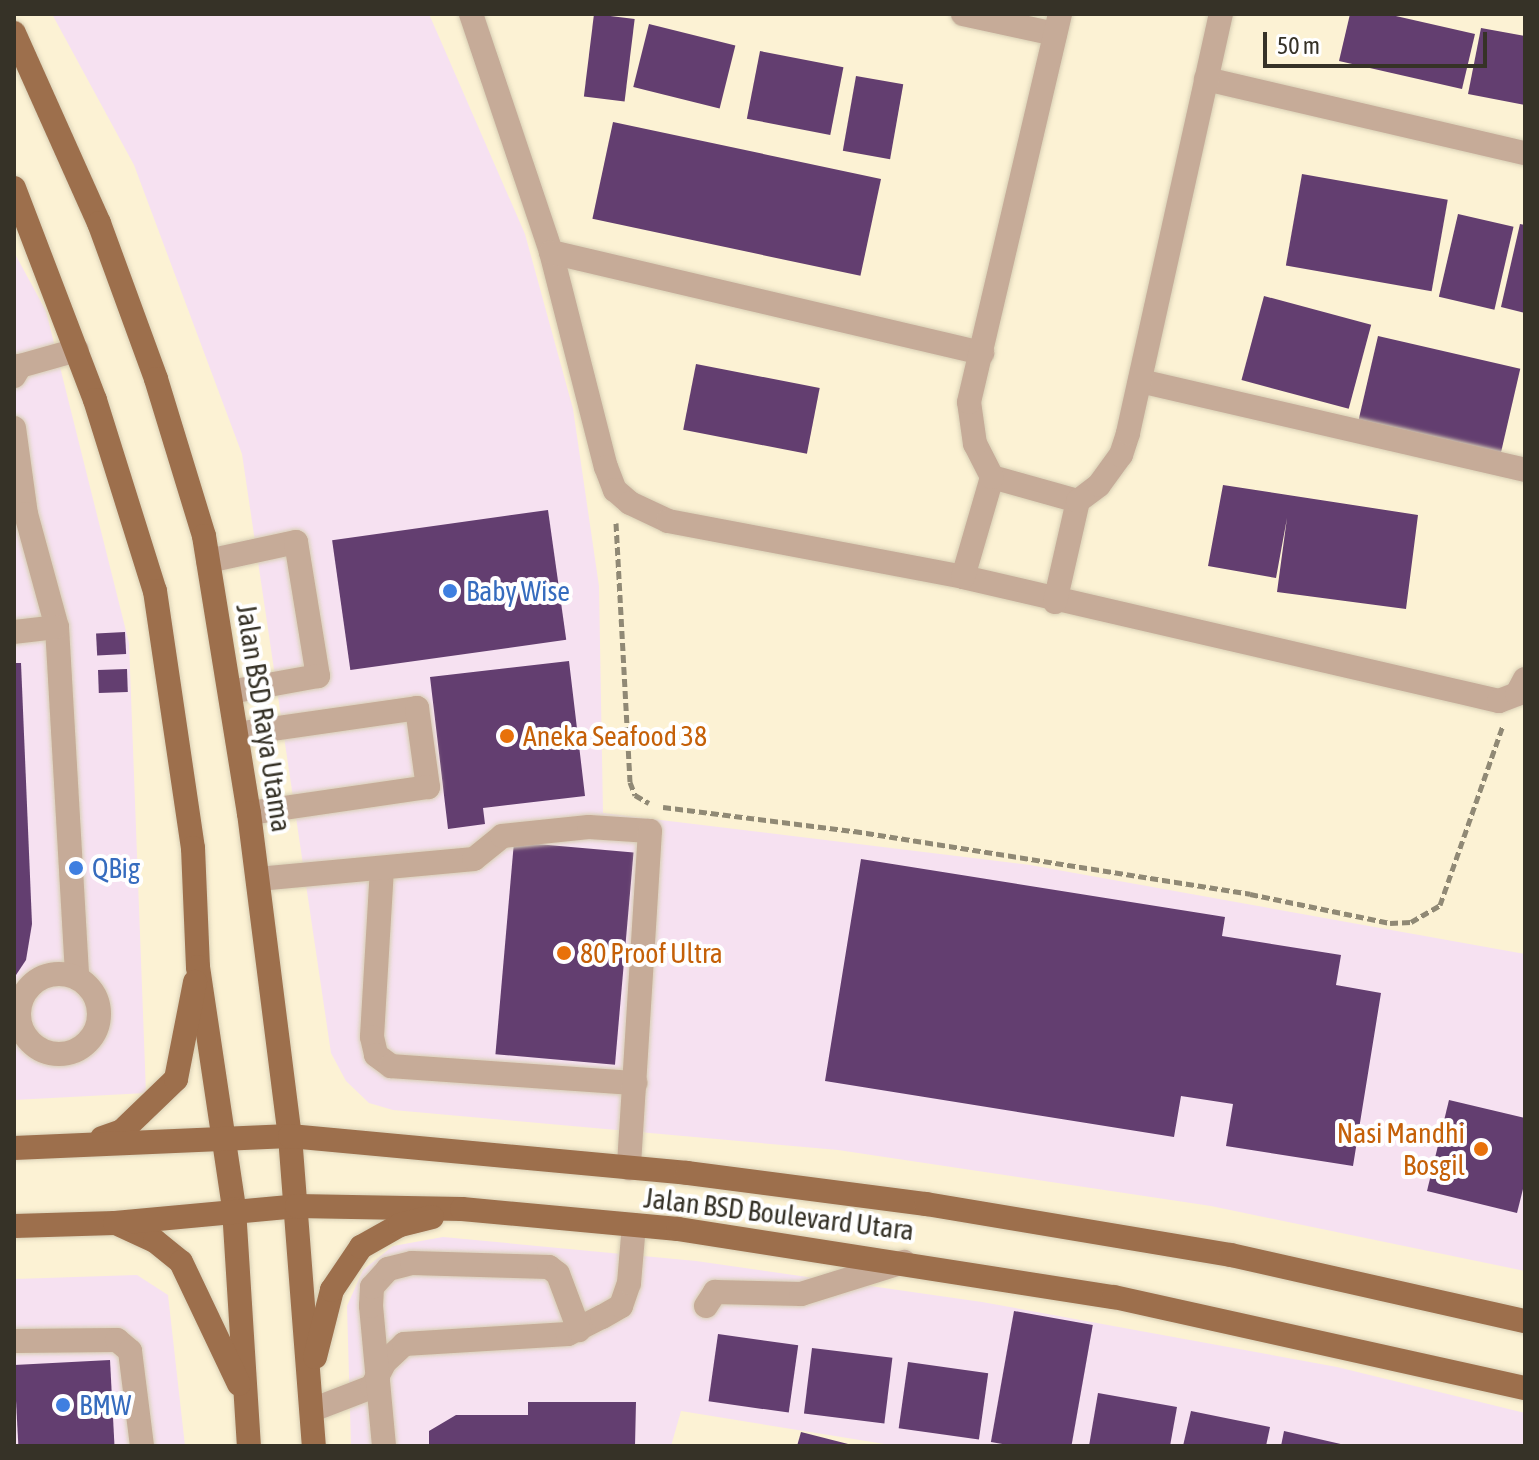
<!DOCTYPE html>
<style>
body{margin:0}
#map{position:relative;width:1539px;height:1460px;overflow:hidden;background:#fcf2d4;font-family:"Asap Condensed",sans-serif}
div>[style]{position:absolute}
.commercial>*{inset:0;background:#f6e1f1}
.building>*{inset:0;background:#633e70;transform-origin:0 0}
.path>*{height:5px;margin-top:-2.5px;transform-origin:0;background:repeating-linear-gradient(90deg,#908975 0 8px,transparent 0 12px)}
.roads{filter:drop-shadow(0 0 2px #d8cfb5) drop-shadow(0 0 2px #d8cfb5)}
.minor>*{height:24px;margin:-12px;padding:0 12px;transform-origin:12px;border-radius:12px;background:#c6ab98}
.minor>.ring{margin:-12px;padding:0;box-sizing:content-box;background:none;border:24px solid #c6ab98;border-radius:50%}
.major>*{height:24px;margin:-12px;padding:0 12px;transform-origin:12px;border-radius:12px;background:#9d6f4c}
.dots>*{width:22px;height:22px;translate:-50% -50%;box-sizing:border-box;border:4px solid #fff;border-radius:50%}
span{translate:-50% -50%;white-space:nowrap;text-align:center;line-height:1.15;-webkit-text-stroke:8px #fff;paint-order:stroke}
.shop-label{font-size:28px;color:#366cbe}
.left{translate:0 -50%;text-align:left}
.street-label{font-size:28px;color:#363227}
.food-label{font-size:28px;color:#c56008}
.right{translate:-100% -50%;text-align:right}
.frame{position:absolute;inset:0;border:16px solid #363227;pointer-events:none}
.scale{position:absolute;left:1263px;top:32px;width:224px;height:36px;box-sizing:border-box;border:4px solid #363227;border-top:0;padding-left:10px;font-size:24px;line-height:28px;white-space:nowrap;color:#363227;-webkit-text-stroke:6px #fff;paint-order:stroke}
</style>
<div id="map">
<div class="commercial">
<div style="clip-path:polygon(52px 14px,429px 14px,525px 234px,573px 409px,599px 586px,603px 813px,1030px 865px,1525px 954px,1525px 1271px,1211px 1206px,838px 1150px,393px 1110px,369px 1103px,346px 1081px,331px 1053px,242px 454px,134px 165px)"></div>
<div style="clip-path:polygon(14px 252px,46px 311px,129px 643px,146px 1093px,14px 1100px)"></div>
<div style="clip-path:polygon(443px 1237px,696px 1261px,982px 1302px,1337px 1367px,1525px 1413px,1525px 1446px,897px 1446px,681px 1411px,671px 1446px,351px 1446px,347px 1306px,363px 1270px,393px 1246px)"></div>
<div style="clip-path:polygon(137px 1275px,168px 1295px,185px 1446px,14px 1446px,14px 1279px)"></div>
</div>
<div class="building">
<div style="left:594px;top:14px;width:41px;height:83px;rotate:7deg"></div>
<div style="clip-path:polygon(1350px 14px,1387px 14px,1475px 34px,1462px 89px,1339px 61px)"></div>
<div style="left:649px;top:24px;width:89px;height:65px;rotate:14deg"></div>
<div style="clip-path:polygon(1481px 28px,1525px 36px,1525px 105px,1468px 94px)"></div>
<div style="left:760px;top:51px;width:85px;height:69px;rotate:11deg"></div>
<div style="left:856px;top:76px;width:48px;height:76px;rotate:10deg"></div>
<div style="left:613px;top:122px;width:274px;height:99px;rotate:12deg"></div>
<div style="left:1302px;top:174px;width:148px;height:93px;rotate:10deg"></div>
<div style="left:1458px;top:214px;width:57px;height:85px;rotate:13deg"></div>
<div style="clip-path:polygon(1520px 224px,1525px 225px,1525px 313px,1501px 307px)"></div>
<div style="left:1264px;top:296px;width:111px;height:87px;rotate:15deg"></div>
<div style="left:1378px;top:336px;width:146px;height:95px;rotate:13deg"></div>
<div style="left:696px;top:364px;width:126px;height:67px;rotate:11deg"></div>
<div style="clip-path:polygon(1223px 485px,1418px 515px,1406px 609px,1277px 592px,1287px 518px,1276px 578px,1208px 566px)"></div>
<div style="left:548px;top:510px;width:131px;height:218px;rotate:82deg"></div>
<div style="left:125px;top:632px;width:22px;height:29px;rotate:87deg"></div>
<div style="clip-path:polygon(569px 661px,585px 796px,483px 808px,485px 824px,448px 829px,430px 677px)"></div>
<div style="clip-path:polygon(14px 663px,21px 663px,32px 924px,26px 960px,14px 978px)"></div>
<div style="left:127px;top:669px;width:23px;height:29px;rotate:88deg"></div>
<div style="left:514px;top:842px;width:120px;height:213px;rotate:5deg"></div>
<div style="clip-path:polygon(861px 859px,1225px 917px,1222px 936px,1341px 955px,1336px 985px,1381px 993px,1353px 1166px,1226px 1146px,1233px 1104px,1181px 1096px,1174px 1137px,825px 1081px)"></div>
<div style="clip-path:polygon(1449px 1100px,1525px 1118px,1525px 1181px,1517px 1213px,1427px 1191px)"></div>
<div style="left:1014px;top:1311px;width:80px;height:133px;rotate:10deg"></div>
<div style="left:718px;top:1334px;width:81px;height:68px;rotate:8deg"></div>
<div style="left:812px;top:1348px;width:81px;height:66px;rotate:7deg"></div>
<div style="left:110px;top:1360px;width:86px;height:96px;rotate:87deg"></div>
<div style="left:908px;top:1362px;width:81px;height:67px;rotate:8deg"></div>
<div style="clip-path:polygon(1098px 1393px,1177px 1407px,1170px 1446px,1089px 1446px)"></div>
<div style="clip-path:polygon(528px 1402px,636px 1402px,635px 1446px,429px 1446px,429px 1431px,456px 1415px,528px 1415px)"></div>
<div style="clip-path:polygon(1191px 1411px,1270px 1427px,1266px 1446px,1183px 1446px)"></div>
<div style="clip-path:polygon(1284px 1431px,1345px 1445px,1345px 1446px,1281px 1446px)"></div>
<div style="clip-path:polygon(801px 1432px,852px 1445px,852px 1446px,797px 1446px)"></div>
</div>
<div class="path">
<div style="left:616px;top:523px;width:259px;rotate:86.9deg"></div>
<div style="left:630px;top:782px;width:14px;rotate:69deg"></div>
<div style="left:635px;top:795px;width:16px;rotate:30deg"></div>
<div style="left:663px;top:807px;width:193px;rotate:7.2deg"></div>
<div style="left:854px;top:831px;width:401px;rotate:9deg"></div>
<div style="left:1250px;top:894px;width:143px;rotate:11.7deg"></div>
<div style="left:1390px;top:923px;width:21px;rotate:-3deg"></div>
<div style="left:1411px;top:922px;width:34px;rotate:-30deg"></div>
<div style="left:1440px;top:905px;width:191px;rotate:-70.7deg"></div>
</div>
<div class="roads">
<div class="minor">
<div style="left:471px;top:14px;width:251px;rotate:71.4deg"></div>
<div style="left:551px;top:252px;width:222px;rotate:75.7deg"></div>
<div style="left:606px;top:467px;width:25px;rotate:69deg"></div>
<div style="left:615px;top:490px;width:20px;rotate:41deg"></div>
<div style="left:630px;top:503px;width:42px;rotate:25.3deg"></div>
<div style="left:668px;top:521px;width:300px;rotate:10.7deg"></div>
<div style="left:963px;top:577px;width:550px;rotate:13.03deg"></div>
<div style="left:1499px;top:701px;width:19px;rotate:-21deg"></div>
<div style="left:1517px;top:694px;width:17px;rotate:-62deg"></div>
<div style="left:963px;top:14px;width:94px;rotate:12.3deg"></div>
<div style="left:1206px;top:79px;width:327px;rotate:13.1deg"></div>
<div style="left:551px;top:252px;width:443px;rotate:13.2deg"></div>
<div style="left:14px;top:376px;width:12px;rotate:-59deg"></div>
<div style="left:20px;top:366px;width:59px;rotate:-15.7deg"></div>
<div style="left:1140px;top:381px;width:395px;rotate:13deg"></div>
<div style="left:14px;top:428px;width:87px;rotate:82.1deg"></div>
<div style="left:26px;top:514px;width:117px;rotate:74.7deg"></div>
<div style="left:57px;top:627px;width:351px;rotate:86.7deg"></div>
<div style="left:992px;top:477px;width:89px;rotate:15.6deg"></div>
<div style="left:208px;top:561px;width:90px;rotate:-12.2deg"></div>
<div style="left:296px;top:542px;width:136px;rotate:80.7deg"></div>
<div style="left:318px;top:676px;width:89px;rotate:169.7deg"></div>
<div style="left:963px;top:577px;width:104px;rotate:-73.8deg"></div>
<div style="left:992px;top:477px;width:37px;rotate:-117deg"></div>
<div style="left:975px;top:444px;width:42px;rotate:-98.1deg"></div>
<div style="left:969px;top:402px;width:399px;rotate:-76.8deg"></div>
<div style="left:1055px;top:602px;width:104px;rotate:-77.2deg"></div>
<div style="left:1078px;top:501px;width:26px;rotate:-37deg"></div>
<div style="left:1099px;top:485px;width:37px;rotate:-54deg"></div>
<div style="left:1121px;top:455px;width:23px;rotate:-72deg"></div>
<div style="left:1128px;top:433px;width:429px;rotate:-77.5deg"></div>
<div style="left:14px;top:632px;width:43px;rotate:-6.6deg"></div>
<div style="left:237px;top:734px;width:182px;rotate:-8.2deg"></div>
<div style="left:417px;top:708px;width:80px;rotate:82.1deg"></div>
<div style="left:428px;top:787px;width:181px;rotate:171.7deg"></div>
<div style="left:382px;top:868px;width:169px;rotate:93.4deg"></div>
<div style="left:372px;top:1037px;width:18px;rotate:77deg"></div>
<div style="left:376px;top:1055px;width:19px;rotate:36deg"></div>
<div style="left:391px;top:1066px;width:245px;rotate:4deg"></div>
<div style="left:258px;top:879px;width:217px;rotate:-5.3deg"></div>
<div style="left:474px;top:859px;width:36px;rotate:-39deg"></div>
<div style="left:502px;top:836px;width:87px;rotate:-5.9deg"></div>
<div style="left:589px;top:827px;width:61px;rotate:3.8deg"></div>
<div style="left:650px;top:831px;width:338px;rotate:93.6deg"></div>
<div class="ring" style="left:19px;top:974px;width:56px;height:56px"></div>
<div style="left:706px;top:1306px;width:17px;rotate:-57deg"></div>
<div style="left:715px;top:1292px;width:86px;rotate:1.3deg"></div>
<div style="left:801px;top:1294px;width:108px;rotate:-17.3deg"></div>
<div style="left:14px;top:1341px;width:103px;rotate:-0.6deg"></div>
<div style="left:117px;top:1340px;width:17px;rotate:40deg"></div>
<div style="left:130px;top:1351px;width:96px;rotate:82.8deg"></div>
<div style="left:312px;top:1410px;width:64px;rotate:-21deg"></div>
<div style="left:372px;top:1387px;width:28px;rotate:-63deg"></div>
<div style="left:385px;top:1362px;width:26px;rotate:-43deg"></div>
<div style="left:404px;top:1344px;width:164px;rotate:-3.5deg"></div>
<div style="left:568px;top:1334px;width:38px;rotate:-27deg"></div>
<div style="left:602px;top:1317px;width:22px;rotate:-30deg"></div>
<div style="left:621px;top:1306px;width:24px;rotate:-71deg"></div>
<div style="left:629px;top:1283px;width:58px;rotate:-85.1deg"></div>
<div style="left:384px;top:1446px;width:141px;rotate:-95.3deg"></div>
<div style="left:371px;top:1306px;width:19px;rotate:-87deg"></div>
<div style="left:372px;top:1287px;width:24px;rotate:-48deg"></div>
<div style="left:388px;top:1269px;width:25px;rotate:-14deg"></div>
<div style="left:412px;top:1263px;width:137px;rotate:1.7deg"></div>
<div style="left:549px;top:1267px;width:11px;rotate:38deg"></div>
<div style="left:558px;top:1274px;width:60px;rotate:69.4deg"></div>
</div>
<div class="major">
<div style="left:14px;top:33px;width:208px;rotate:65.9deg"></div>
<div style="left:99px;top:223px;width:166px;rotate:69.9deg"></div>
<div style="left:156px;top:379px;width:164px;rotate:73deg"></div>
<div style="left:204px;top:536px;width:281px;rotate:80.8deg"></div>
<div style="left:249px;top:813px;width:326px;rotate:82.8deg"></div>
<div style="left:290px;top:1136px;width:311px;rotate:85.6deg"></div>
<div style="left:14px;top:188px;width:227px;rotate:69.1deg"></div>
<div style="left:95px;top:400px;width:200px;rotate:72.6deg"></div>
<div style="left:155px;top:591px;width:260px;rotate:81.6deg"></div>
<div style="left:193px;top:848px;width:119px;rotate:87.6deg"></div>
<div style="left:198px;top:967px;width:245px;rotate:81.5deg"></div>
<div style="left:234px;top:1209px;width:237px;rotate:86.4deg"></div>
<div style="left:102px;top:1138px;width:21px;rotate:-19deg"></div>
<div style="left:122px;top:1131px;width:75px;rotate:-43.9deg"></div>
<div style="left:176px;top:1079px;width:99px;rotate:-78.9deg"></div>
<div style="left:14px;top:1148px;width:276px;rotate:-2.5deg"></div>
<div style="left:290px;top:1136px;width:399px;rotate:5.3deg"></div>
<div style="left:687px;top:1173px;width:241px;rotate:7.4deg"></div>
<div style="left:926px;top:1204px;width:309px;rotate:9.5deg"></div>
<div style="left:1231px;top:1255px;width:301px;rotate:12.7deg"></div>
<div style="left:116px;top:1223px;width:43px;rotate:24.8deg"></div>
<div style="left:155px;top:1241px;width:33px;rotate:39deg"></div>
<div style="left:181px;top:1262px;width:135px;rotate:64.6deg"></div>
<div style="left:14px;top:1226px;width:101px;rotate:-1.7deg"></div>
<div style="left:115px;top:1223px;width:183px;rotate:-5.3deg"></div>
<div style="left:297px;top:1206px;width:165px;rotate:1deg"></div>
<div style="left:462px;top:1209px;width:217px;rotate:5.3deg"></div>
<div style="left:678px;top:1229px;width:441px;rotate:8.9deg"></div>
<div style="left:1114px;top:1297px;width:421px;rotate:12.5deg"></div>
<div style="left:315px;top:1357px;width:69px;rotate:-75.8deg"></div>
<div style="left:332px;top:1290px;width:52px;rotate:-56deg"></div>
<div style="left:361px;top:1247px;width:45px;rotate:-29.4deg"></div>
<div style="left:400px;top:1225px;width:33px;rotate:-14deg"></div>
</div>
</div>
<div class="dots">
<div style="left:450px;top:591px;background:#3f7fe0"></div>
<div style="left:507px;top:736px;background:#e8710a"></div>
<div style="left:76px;top:868px;background:#3f7fe0"></div>
<div style="left:564px;top:953px;background:#e8710a"></div>
<div style="left:1481px;top:1149px;background:#e8710a"></div>
<div style="left:63px;top:1405px;background:#3f7fe0"></div>
</div>
<div class="shop-label">
<span class="left" style="left:466px;top:591px">Baby Wise</span>
<span class="left" style="left:92px;top:868px">QBig</span>
<span class="left" style="left:79px;top:1405px">BMW</span>
</div>
<div class="street-label">
<span style="left:264px;top:718px;rotate:81deg">Jalan BSD Raya Utama</span>
<span style="left:779px;top:1214px;rotate:7deg">Jalan BSD Boulevard Utara</span>
</div>
<div class="food-label">
<span class="left" style="left:523px;top:736px">Aneka Seafood 38</span>
<span class="left" style="left:580px;top:953px">80 Proof Ultra</span>
<span class="right" style="left:1465px;top:1149px">Nasi Mandhi<br>Bosgil</span>
</div>
<div class="frame"></div>
<div class="scale">50 m</div>
</div>
